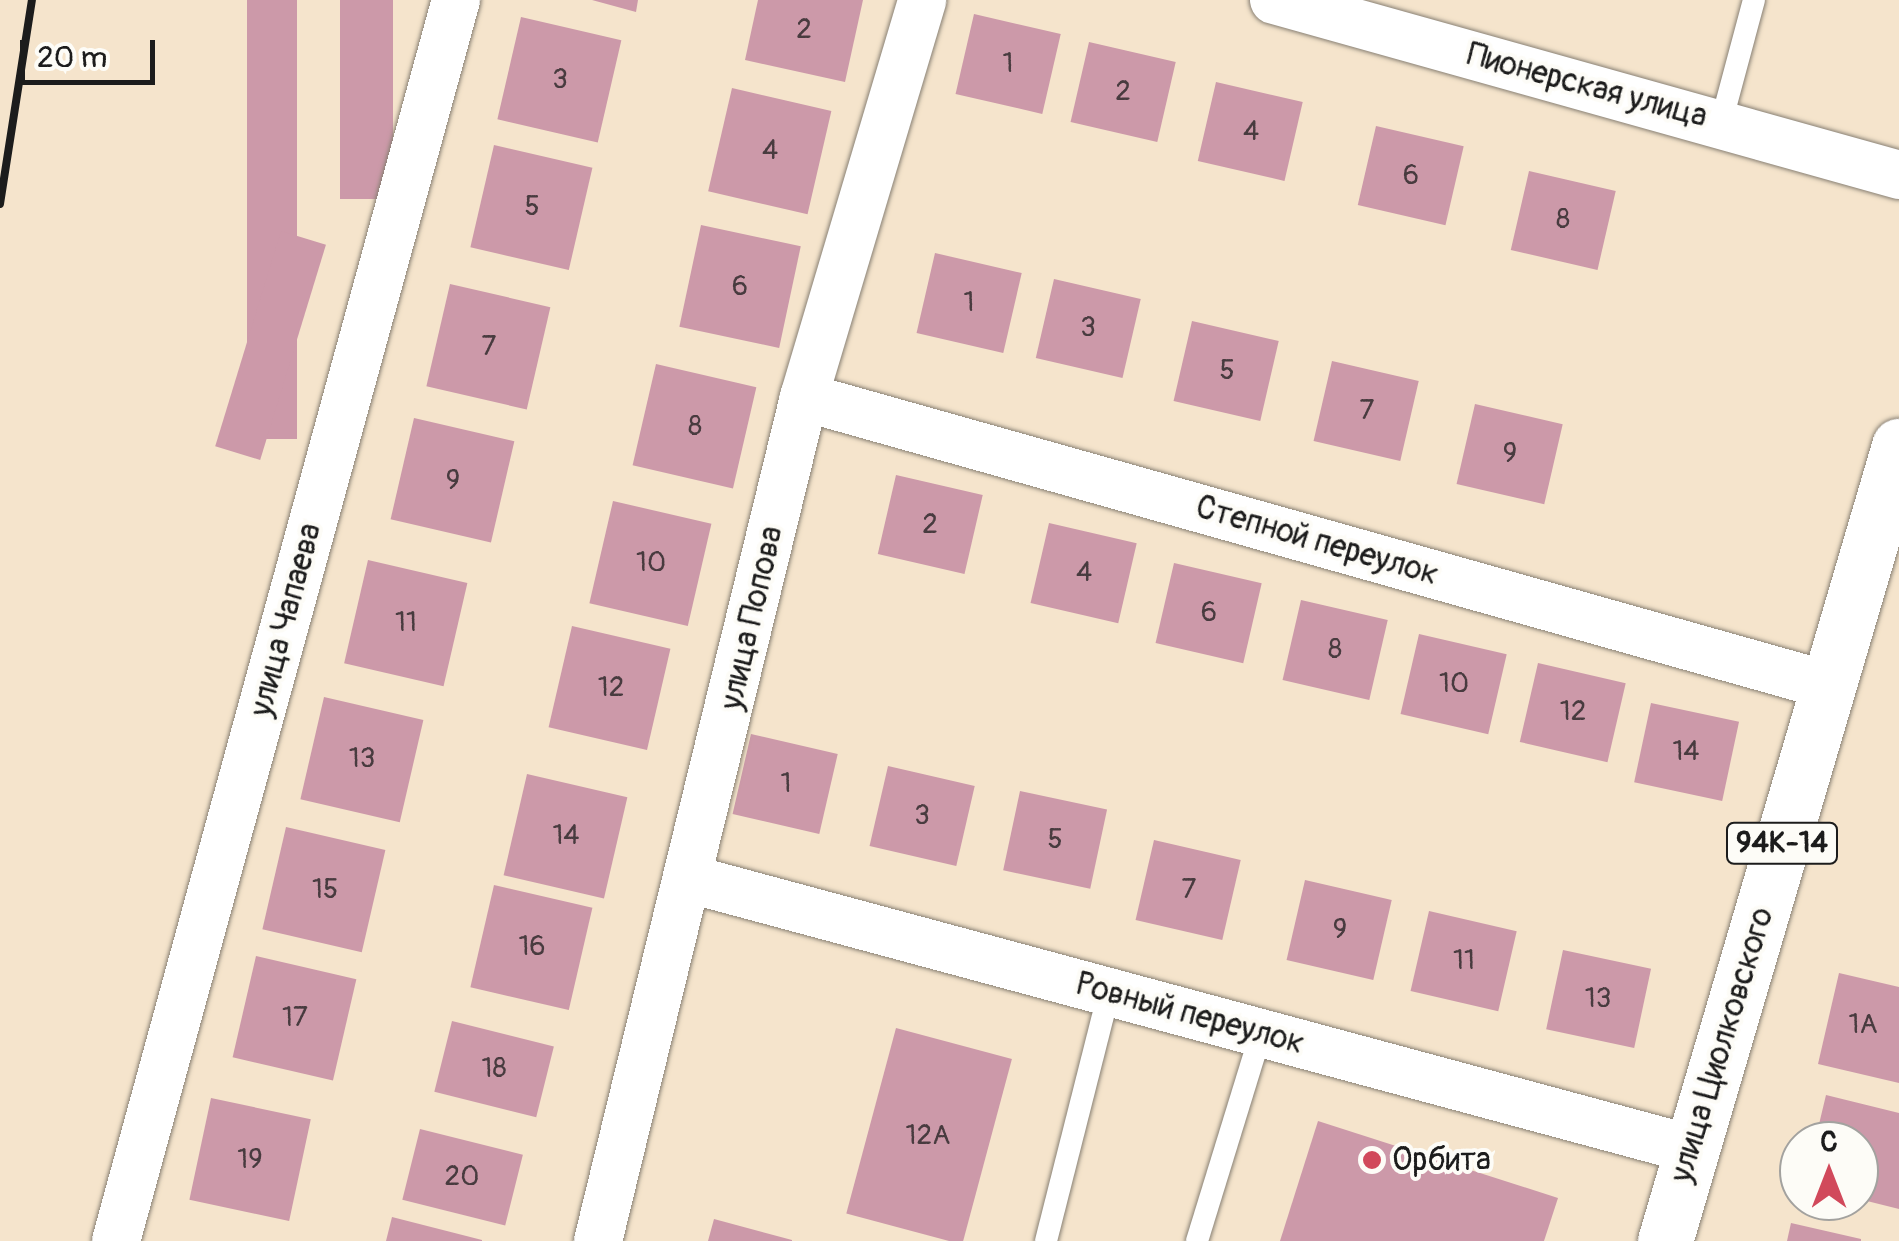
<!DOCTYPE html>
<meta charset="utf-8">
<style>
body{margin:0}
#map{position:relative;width:1899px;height:1241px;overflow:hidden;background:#f5e4cc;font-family:Pangolin,sans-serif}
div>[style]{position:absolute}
.building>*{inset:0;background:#cc99a9;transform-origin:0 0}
.roads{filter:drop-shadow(0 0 2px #888074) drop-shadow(0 0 2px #888074)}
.service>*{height:22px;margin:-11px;padding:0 11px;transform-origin:11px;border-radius:11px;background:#fff}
.minor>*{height:48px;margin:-24px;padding:0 24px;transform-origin:24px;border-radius:24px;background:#fff}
.primary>*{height:55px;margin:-27.5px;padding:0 27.5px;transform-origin:27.5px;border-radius:27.5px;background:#fff}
.rail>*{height:8px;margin:-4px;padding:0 4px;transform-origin:4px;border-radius:4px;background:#1c1c1c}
.dots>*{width:28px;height:28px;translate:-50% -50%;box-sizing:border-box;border:5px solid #fdfcf7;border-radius:50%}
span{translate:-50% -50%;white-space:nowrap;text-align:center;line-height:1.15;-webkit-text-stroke:8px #fdfcf7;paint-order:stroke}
.number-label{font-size:28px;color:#483b3f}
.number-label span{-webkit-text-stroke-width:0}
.shield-label span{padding:2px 8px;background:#fdfcf7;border:2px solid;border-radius:8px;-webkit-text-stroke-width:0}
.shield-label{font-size:30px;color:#1c1c1c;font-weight:700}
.street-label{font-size:32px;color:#1c1c1c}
.poi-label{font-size:32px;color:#1c1c1c}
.left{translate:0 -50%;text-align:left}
.north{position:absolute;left:1779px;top:1121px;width:100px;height:100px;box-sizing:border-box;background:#fdfcf7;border:2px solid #a3a29f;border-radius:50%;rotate:0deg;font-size:28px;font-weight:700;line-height:40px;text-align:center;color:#1c1c1c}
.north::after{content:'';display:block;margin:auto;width:35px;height:45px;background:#d1495b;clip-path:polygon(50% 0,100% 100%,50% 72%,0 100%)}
.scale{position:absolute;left:20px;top:40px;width:135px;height:45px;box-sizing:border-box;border:5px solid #1c1c1c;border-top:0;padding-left:12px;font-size:30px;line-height:35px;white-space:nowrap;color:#1c1c1c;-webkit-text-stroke:8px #fdfcf7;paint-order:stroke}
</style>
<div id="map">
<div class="building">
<div style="left:247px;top:0;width:50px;height:439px"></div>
<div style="left:340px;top:0;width:53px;height:199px"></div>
<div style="clip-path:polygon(592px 0,638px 0,636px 12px)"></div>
<div style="clip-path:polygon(758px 0,863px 0,845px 82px,745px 60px)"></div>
<div style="left:974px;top:14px;width:89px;height:82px;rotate:13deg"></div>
<div style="left:521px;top:17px;width:103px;height:105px;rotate:13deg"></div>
<div style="left:1089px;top:42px;width:89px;height:82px;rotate:13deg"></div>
<div style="left:1216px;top:82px;width:89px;height:81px;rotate:13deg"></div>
<div style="left:732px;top:88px;width:102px;height:106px;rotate:13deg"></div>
<div style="left:1376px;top:126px;width:90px;height:81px;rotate:13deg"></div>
<div style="left:494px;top:145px;width:101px;height:105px;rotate:13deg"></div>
<div style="left:1529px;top:171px;width:89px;height:81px;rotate:13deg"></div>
<div style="left:701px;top:225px;width:102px;height:104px;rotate:12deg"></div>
<div style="left:281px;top:231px;width:47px;height:225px;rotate:17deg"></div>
<div style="left:935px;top:253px;width:89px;height:82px;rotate:13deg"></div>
<div style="left:1054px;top:279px;width:89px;height:81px;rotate:13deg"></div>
<div style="left:450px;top:284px;width:103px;height:105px;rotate:13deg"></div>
<div style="left:1192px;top:321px;width:89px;height:82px;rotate:13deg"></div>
<div style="left:1332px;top:361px;width:89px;height:82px;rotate:13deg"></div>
<div style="left:656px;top:364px;width:103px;height:104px;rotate:13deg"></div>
<div style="left:1475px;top:404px;width:90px;height:82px;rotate:13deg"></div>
<div style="left:414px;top:418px;width:103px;height:104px;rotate:13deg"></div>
<div style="left:896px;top:475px;width:89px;height:81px;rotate:13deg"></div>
<div style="left:613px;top:501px;width:101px;height:105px;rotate:13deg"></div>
<div style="left:1049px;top:523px;width:90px;height:82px;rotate:13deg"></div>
<div style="left:368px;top:560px;width:102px;height:106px;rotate:13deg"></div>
<div style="left:1174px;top:563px;width:90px;height:82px;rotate:13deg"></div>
<div style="left:1301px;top:600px;width:89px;height:82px;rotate:13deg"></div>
<div style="left:572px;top:626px;width:101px;height:104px;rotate:13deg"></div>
<div style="left:1419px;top:634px;width:90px;height:82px;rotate:13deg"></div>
<div style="left:1538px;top:663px;width:90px;height:81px;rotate:13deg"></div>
<div style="left:324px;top:697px;width:102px;height:105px;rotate:13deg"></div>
<div style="left:1651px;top:703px;width:90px;height:81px;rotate:12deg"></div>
<div style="left:751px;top:734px;width:89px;height:82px;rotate:13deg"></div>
<div style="left:888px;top:766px;width:89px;height:82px;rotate:13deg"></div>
<div style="left:527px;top:774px;width:103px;height:104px;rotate:13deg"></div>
<div style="left:1020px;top:791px;width:89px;height:81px;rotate:12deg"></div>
<div style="left:286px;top:827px;width:102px;height:105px;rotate:13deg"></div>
<div style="left:1154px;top:840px;width:89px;height:82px;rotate:13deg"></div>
<div style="left:1305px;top:880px;width:89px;height:82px;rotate:13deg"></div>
<div style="left:494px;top:885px;width:101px;height:105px;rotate:13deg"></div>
<div style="left:1429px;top:911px;width:90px;height:82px;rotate:13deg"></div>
<div style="left:1563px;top:950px;width:90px;height:81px;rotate:12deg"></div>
<div style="left:256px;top:956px;width:103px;height:104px;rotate:13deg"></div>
<div style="clip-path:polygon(1839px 973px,1899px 987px,1899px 1083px,1818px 1064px)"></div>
<div style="left:452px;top:1021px;width:105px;height:73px;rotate:14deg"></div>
<div style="left:896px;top:1028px;width:120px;height:192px;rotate:15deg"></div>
<div style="clip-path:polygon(1826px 1095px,1899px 1113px,1899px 1209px,1859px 1199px,1859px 1141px,1815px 1141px)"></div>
<div style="left:211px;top:1098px;width:102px;height:104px;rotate:12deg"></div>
<div style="clip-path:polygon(1318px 1121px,1558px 1198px,1544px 1241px,1280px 1241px)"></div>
<div style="left:420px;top:1129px;width:106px;height:73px;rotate:14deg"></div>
<div style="clip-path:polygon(392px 1217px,482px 1240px,482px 1241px,386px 1241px)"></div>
<div style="clip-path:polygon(714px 1219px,792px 1240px,792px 1241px,708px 1241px)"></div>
<div style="clip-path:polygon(1791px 1223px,1861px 1239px,1861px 1241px,1787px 1241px)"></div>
</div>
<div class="roads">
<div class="service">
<div style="left:1721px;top:123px;width:127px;rotate:-75deg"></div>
<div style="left:1046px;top:1241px;width:257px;rotate:-75.8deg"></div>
<div style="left:1197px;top:1241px;width:218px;rotate:-72.9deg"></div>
</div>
<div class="minor">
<div style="left:1274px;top:0;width:649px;rotate:15.64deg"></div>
<div style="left:804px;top:397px;width:1066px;rotate:15.73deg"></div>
<div style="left:690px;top:879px;width:1037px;rotate:15.1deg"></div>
<div style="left:116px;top:1241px;width:1287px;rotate:-74.68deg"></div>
<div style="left:598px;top:1241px;width:869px;rotate:-76.28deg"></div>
<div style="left:804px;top:397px;width:414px;rotate:-73.4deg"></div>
</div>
<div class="primary">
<div style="left:1665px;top:1241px;width:829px;rotate:-73.6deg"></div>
</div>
</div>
<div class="rail">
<div style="left:0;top:204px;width:206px;rotate:-81.1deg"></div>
</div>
<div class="dots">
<div style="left:1372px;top:1160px;background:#d1495b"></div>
</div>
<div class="number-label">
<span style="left:804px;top:30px">2</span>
<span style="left:1008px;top:64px">1</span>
<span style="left:560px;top:80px">3</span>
<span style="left:1123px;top:92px">2</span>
<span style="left:1251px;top:132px">4</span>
<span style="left:770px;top:151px">4</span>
<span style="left:1411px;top:176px">6</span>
<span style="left:532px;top:207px">5</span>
<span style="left:1563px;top:220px">8</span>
<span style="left:740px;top:287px">6</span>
<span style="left:969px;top:303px">1</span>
<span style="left:1088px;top:328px">3</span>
<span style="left:489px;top:347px">7</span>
<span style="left:1227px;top:371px">5</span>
<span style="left:1367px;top:411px">7</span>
<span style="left:695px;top:427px">8</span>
<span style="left:1510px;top:454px">9</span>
<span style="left:453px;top:481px">9</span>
<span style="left:930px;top:525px">2</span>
<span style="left:651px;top:563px">10</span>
<span style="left:1084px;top:573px">4</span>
<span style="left:1209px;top:613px">6</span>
<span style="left:406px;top:623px">11</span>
<span style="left:1335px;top:650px">8</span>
<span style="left:1454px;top:684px">10</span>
<span style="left:611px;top:688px">12</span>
<span style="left:1573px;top:712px">12</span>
<span style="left:1686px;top:752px">14</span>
<span style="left:362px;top:759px">13</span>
<span style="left:786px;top:784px">1</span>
<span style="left:922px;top:816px">3</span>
<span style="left:566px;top:836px">14</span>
<span style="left:1055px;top:840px">5</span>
<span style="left:325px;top:890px">15</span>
<span style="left:1189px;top:890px">7</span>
<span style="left:1340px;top:930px">9</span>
<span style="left:532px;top:947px">16</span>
<span style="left:1464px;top:961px">11</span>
<span style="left:1598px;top:999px">13</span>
<span style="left:295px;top:1018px">17</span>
<span style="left:1863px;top:1025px">1А</span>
<span style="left:494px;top:1069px">18</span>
<span style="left:928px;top:1136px">12А</span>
<span style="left:250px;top:1160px">19</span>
<span style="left:462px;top:1177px">20</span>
</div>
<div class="shield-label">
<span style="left:1782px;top:843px">94К-14</span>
</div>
<div class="street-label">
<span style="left:1587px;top:86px;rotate:15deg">Пионерская улица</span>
<span style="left:1317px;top:541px;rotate:16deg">Степной переулок</span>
<span style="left:752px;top:618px;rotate:-77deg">улица Попова</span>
<span style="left:286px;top:620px;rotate:-75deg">улица Чапаева</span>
<span style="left:1190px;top:1014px;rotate:15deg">Ровный переулок</span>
<span style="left:1722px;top:1045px;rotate:-73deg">улица Циолковского</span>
</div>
<div class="poi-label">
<span class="left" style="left:1392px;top:1160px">Орбита</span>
</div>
<div class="north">С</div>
<div class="scale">20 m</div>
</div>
